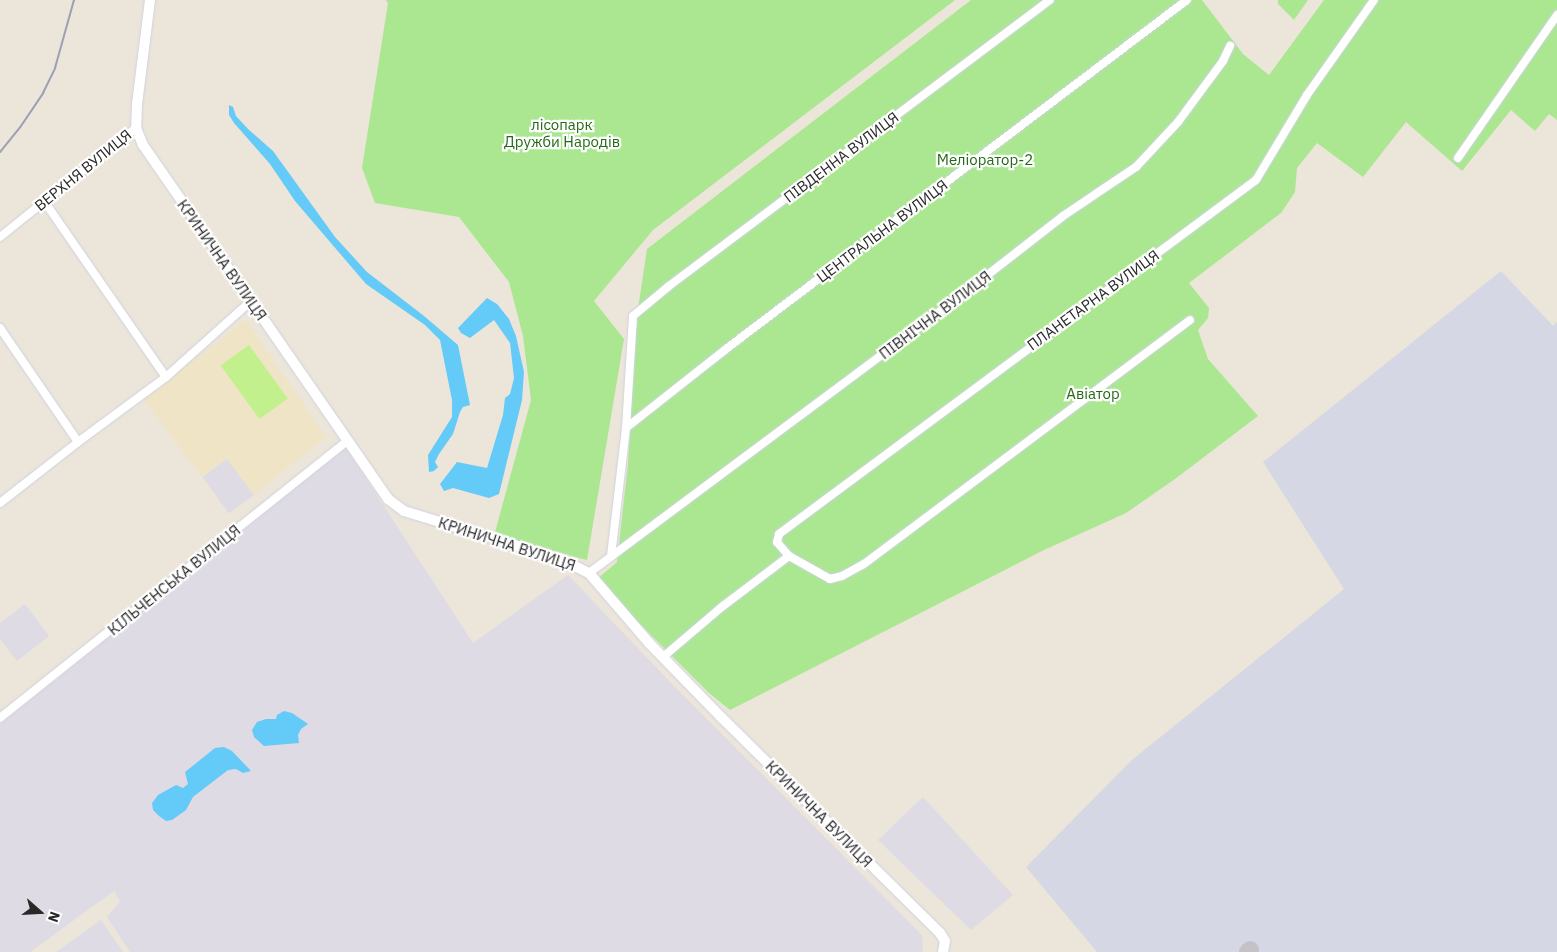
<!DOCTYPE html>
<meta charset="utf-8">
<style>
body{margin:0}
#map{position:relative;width:1557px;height:952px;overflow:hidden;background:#ece5d9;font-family:"IBM Plex Sans",sans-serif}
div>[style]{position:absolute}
.industrial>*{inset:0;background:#dedbe4;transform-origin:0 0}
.education>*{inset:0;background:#f0e4c7}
.airport>*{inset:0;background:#d5d7e5}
.green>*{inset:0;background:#abe791}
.pitch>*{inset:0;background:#c2f08c;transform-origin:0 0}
.water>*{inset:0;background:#64caf7}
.taxiway>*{height:18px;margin:-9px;padding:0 9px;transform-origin:9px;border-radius:9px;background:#c4c2c7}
.roads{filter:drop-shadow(0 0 1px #ced2e3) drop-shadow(0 0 1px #ced2e3)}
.minor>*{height:8px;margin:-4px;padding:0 4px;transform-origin:4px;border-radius:4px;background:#fff}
.tertiary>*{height:10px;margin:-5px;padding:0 5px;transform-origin:5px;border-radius:5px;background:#fff}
.rail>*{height:2px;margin:-1px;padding:0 1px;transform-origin:1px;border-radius:1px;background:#9c9fb5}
span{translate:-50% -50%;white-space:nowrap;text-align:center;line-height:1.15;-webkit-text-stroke:4.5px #fff;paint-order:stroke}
.park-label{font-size:15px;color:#236a14}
.street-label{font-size:15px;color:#292929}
.north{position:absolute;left:15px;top:887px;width:50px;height:50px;-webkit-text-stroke:4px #fff;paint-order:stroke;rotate:109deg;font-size:14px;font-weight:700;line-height:20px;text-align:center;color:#292929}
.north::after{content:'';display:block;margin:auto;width:18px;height:22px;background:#292929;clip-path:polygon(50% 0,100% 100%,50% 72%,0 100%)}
</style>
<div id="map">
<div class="industrial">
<div style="clip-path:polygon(346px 448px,473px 643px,568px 575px,675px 687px,922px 935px,923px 952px,130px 952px,107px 917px,120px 901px,114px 891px,30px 952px,0 952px,0 724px)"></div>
<div style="left:227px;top:458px;width:46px;height:31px;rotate:54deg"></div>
<div style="clip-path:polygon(25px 604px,49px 636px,17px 661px,0 639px,0 623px)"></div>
<div style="clip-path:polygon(923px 797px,1013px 895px,971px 930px,878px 840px)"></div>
<div style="clip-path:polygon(101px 920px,123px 952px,56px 952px)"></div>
</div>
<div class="education">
<div style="clip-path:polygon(246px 320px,326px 437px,254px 495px,227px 459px,202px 477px,143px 399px)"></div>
</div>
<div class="airport">
<div style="clip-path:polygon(1501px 271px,1553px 326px,1557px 322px,1557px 952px,1097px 952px,1026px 867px,1132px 760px,1344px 589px,1263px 462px)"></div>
</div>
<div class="green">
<div style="clip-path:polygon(386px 0,955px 0,653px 230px,594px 301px,624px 339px,587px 560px,494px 536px,531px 400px,523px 336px,509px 282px,459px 217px,375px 203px,362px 168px,388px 3px)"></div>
<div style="clip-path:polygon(971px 0,1202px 0,1243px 54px,1269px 75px,1324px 0,1557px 0,1557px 120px,1549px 114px,1535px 131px,1511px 110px,1462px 171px,1406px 122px,1363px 177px,1317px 143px,1297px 168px,1295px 192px,1281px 213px,1189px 283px,1209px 308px,1208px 318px,1198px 330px,1208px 359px,1258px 416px,1175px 479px,1126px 513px,1044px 550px,730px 710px,709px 693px,596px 580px,617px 562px,628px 464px,636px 322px,647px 249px)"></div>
<div style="clip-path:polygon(1278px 0,1308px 0,1294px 20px,1278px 4px)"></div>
</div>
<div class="pitch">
<div style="left:249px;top:345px;width:66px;height:35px;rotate:54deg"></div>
</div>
<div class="water">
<div style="clip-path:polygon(229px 105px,233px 107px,236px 116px,248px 129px,273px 151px,335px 237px,367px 272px,424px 316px,458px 345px,470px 405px,463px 407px,460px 412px,453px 434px,439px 454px,435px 462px,438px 467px,434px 471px,429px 472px,428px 455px,452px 417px,452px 400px,440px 340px,425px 325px,366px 284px,295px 201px,270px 164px,234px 123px,229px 115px)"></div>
<div style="clip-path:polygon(487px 298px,497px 304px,509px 319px,516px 336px,524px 372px,522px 400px,499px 494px,489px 498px,453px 488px,444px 491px,440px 484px,457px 462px,487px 468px,503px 415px,505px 398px,510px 394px,514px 378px,510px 343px,494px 320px,470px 338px,461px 333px,458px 328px)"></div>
<div style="clip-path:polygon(284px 711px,292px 713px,308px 724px,301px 729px,298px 735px,299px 743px,264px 746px,254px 737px,252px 730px,257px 722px,266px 719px,276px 719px,277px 715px)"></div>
<div style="clip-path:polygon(224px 747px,232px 751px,251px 771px,243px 773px,236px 769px,228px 770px,193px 797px,186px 810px,172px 820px,166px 821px,159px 816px,153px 810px,152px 803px,158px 795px,176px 785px,183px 788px,188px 784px,185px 772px,215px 748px)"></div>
</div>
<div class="taxiway">
<div style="left:1248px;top:952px;width:3px;rotate:-45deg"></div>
</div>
<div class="roads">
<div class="minor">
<div style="left:1458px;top:158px;width:174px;rotate:-55.3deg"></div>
<div style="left:44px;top:201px;width:214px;rotate:55.3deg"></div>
<div style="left:0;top:237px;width:174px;rotate:-38.7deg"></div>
<div style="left:0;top:328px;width:138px;rotate:55.6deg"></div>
<div style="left:626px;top:428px;width:127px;rotate:-38.3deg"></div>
<div style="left:726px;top:349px;width:578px;rotate:-37.13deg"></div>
<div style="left:0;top:503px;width:99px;rotate:-38deg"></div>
<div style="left:78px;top:442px;width:109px;rotate:-36.5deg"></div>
<div style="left:166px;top:377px;width:114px;rotate:-41.8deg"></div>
<div style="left:611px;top:556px;width:129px;rotate:-83.3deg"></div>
<div style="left:626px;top:428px;width:112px;rotate:-86.4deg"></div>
<div style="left:633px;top:316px;width:47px;rotate:-39.8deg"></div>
<div style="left:669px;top:286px;width:476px;rotate:-36.9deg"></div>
<div style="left:789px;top:556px;width:18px;rotate:-131deg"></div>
<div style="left:777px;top:542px;width:8px;rotate:-76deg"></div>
<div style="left:779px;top:534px;width:594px;rotate:-36.58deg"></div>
<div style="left:1256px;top:180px;width:99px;rotate:-59deg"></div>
<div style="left:1307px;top:95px;width:116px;rotate:-54.8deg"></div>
<div style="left:589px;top:573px;width:455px;rotate:-36.7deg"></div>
<div style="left:954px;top:301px;width:138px;rotate:-37.9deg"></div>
<div style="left:1063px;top:216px;width:88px;rotate:-33.9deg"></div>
<div style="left:1136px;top:167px;width:62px;rotate:-47deg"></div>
<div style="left:1178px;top:122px;width:76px;rotate:-53.6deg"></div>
<div style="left:1223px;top:61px;width:17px;rotate:-65deg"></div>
<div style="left:663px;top:657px;width:79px;rotate:-40.4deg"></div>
<div style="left:723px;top:606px;width:83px;rotate:-37.1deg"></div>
<div style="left:789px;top:556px;width:47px;rotate:29.3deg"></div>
<div style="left:830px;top:579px;width:12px;rotate:-14deg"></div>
<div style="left:842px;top:576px;width:25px;rotate:-29deg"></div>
<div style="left:864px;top:564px;width:407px;rotate:-36.8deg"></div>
<div style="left:0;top:718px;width:444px;rotate:-38.6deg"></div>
</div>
<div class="tertiary">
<div style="left:150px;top:0;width:105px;rotate:97.1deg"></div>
<div style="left:137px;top:104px;width:24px;rotate:92deg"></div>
<div style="left:136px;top:128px;width:18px;rotate:68deg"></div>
<div style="left:143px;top:145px;width:431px;rotate:55.3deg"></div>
<div style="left:388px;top:499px;width:20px;rotate:37deg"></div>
<div style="left:404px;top:511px;width:166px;rotate:17.1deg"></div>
<div style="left:563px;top:560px;width:29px;rotate:27deg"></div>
<div style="left:589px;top:573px;width:92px;rotate:49.4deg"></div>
<div style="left:649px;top:643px;width:102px;rotate:45.8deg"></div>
<div style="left:720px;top:716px;width:309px;rotate:44.6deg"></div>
<div style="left:940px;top:933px;width:9px;rotate:58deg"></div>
<div style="left:945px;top:941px;width:11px;rotate:100deg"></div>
</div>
</div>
<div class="rail">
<div style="left:0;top:152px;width:33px;rotate:-51deg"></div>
<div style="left:21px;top:126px;width:40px;rotate:-56deg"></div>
<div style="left:43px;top:93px;width:28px;rotate:-64deg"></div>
<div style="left:55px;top:68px;width:71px;rotate:-74.4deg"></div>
</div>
<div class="park-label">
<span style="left:562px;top:133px">лісопарк<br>Дружби Народів</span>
<span style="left:985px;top:160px">Меліоратор-2</span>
<span style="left:1093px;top:394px">Авіатор</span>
</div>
<div class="street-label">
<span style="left:841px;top:157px;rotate:-37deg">ПІВДЕННА ВУЛИЦЯ</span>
<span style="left:83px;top:170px;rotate:-39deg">ВЕРХНЯ ВУЛИЦЯ</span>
<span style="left:882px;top:231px;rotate:-37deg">ЦЕНТРАЛЬНА ВУЛИЦЯ</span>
<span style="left:222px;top:260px;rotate:55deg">КРИНИЧНА ВУЛИЦЯ</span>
<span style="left:1093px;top:300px;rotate:-36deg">ПЛАНЕТАРНА ВУЛИЦЯ</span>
<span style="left:935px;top:315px;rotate:-37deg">ПІВНІЧНА ВУЛИЦЯ</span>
<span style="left:507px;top:544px;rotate:18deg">КРИНИЧНА ВУЛИЦЯ</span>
<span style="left:174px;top:580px;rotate:-39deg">КІЛЬЧЕНСЬКА ВУЛИЦЯ</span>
<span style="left:819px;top:814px;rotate:45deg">КРИНИЧНА ВУЛИЦЯ</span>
</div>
<div class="north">N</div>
</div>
